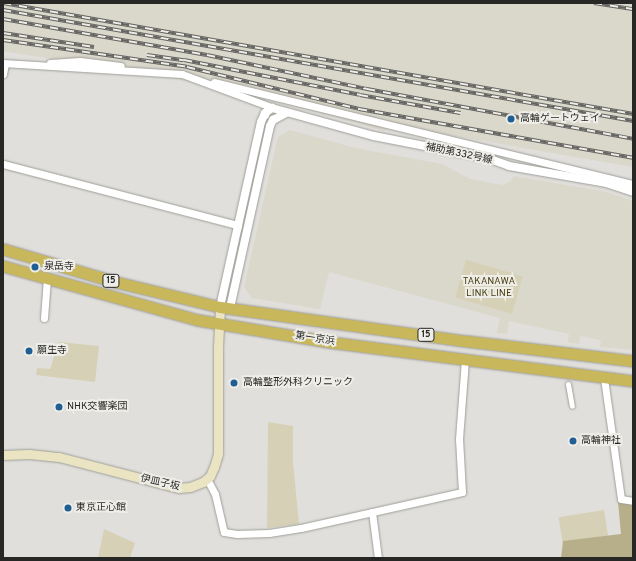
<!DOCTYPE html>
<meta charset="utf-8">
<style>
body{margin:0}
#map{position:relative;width:636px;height:561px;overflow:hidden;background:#e0dfdb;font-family:Overpass,"Noto Sans JP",sans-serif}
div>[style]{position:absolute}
.built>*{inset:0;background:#dad7cb}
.green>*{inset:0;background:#d6d1b6;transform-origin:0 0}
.forest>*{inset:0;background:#b7af8a}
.roads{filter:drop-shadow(0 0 1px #9f9e99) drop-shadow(0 0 1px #9f9e99)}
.pedestrian>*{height:5px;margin:-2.5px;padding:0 2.5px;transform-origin:2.5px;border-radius:2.5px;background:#fff}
.minor>*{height:7px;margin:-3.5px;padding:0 3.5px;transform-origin:3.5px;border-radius:3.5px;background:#fff}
.tertiary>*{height:8px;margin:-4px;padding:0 4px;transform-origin:4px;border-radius:4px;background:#fff}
.secondary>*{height:9px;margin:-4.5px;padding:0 4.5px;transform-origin:4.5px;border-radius:4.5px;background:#eae4c2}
.trunk>*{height:11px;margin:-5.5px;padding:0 5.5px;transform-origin:5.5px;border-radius:5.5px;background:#c8b75b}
.rail>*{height:4px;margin-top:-2px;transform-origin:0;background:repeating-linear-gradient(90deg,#eeede8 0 8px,#646461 0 16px);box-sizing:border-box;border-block:1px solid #646461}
.dots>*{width:11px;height:11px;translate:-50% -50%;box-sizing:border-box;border:2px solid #eeede8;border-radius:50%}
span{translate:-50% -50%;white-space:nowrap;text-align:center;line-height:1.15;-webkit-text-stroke:4px #eeede8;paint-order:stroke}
.shield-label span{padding:1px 3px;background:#eeede8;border:1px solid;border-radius:3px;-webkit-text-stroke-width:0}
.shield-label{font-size:9px;color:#272725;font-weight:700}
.poi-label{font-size:10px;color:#272725}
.left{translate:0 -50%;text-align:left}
.street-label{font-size:10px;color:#272725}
.park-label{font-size:10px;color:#473e0e}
.frame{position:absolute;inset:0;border:4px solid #272725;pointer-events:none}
</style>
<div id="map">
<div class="built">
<div style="clip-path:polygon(3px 3px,633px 3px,633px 167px,387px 124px,385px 131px,229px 88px,3px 51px)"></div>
<div style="clip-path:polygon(290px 130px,355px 148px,442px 164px,470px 179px,502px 185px,511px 181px,514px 176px,607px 192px,633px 201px,633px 350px,600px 347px,601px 340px,580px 336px,579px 344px,568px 342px,569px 334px,509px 321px,507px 334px,497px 333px,500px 318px,329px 272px,320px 309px,252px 298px,244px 287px,278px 137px)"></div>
</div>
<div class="green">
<div style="left:466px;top:260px;width:59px;height:39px;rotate:16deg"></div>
<div style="clip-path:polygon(59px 342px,99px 346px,95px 382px,36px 375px,37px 368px,50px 369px)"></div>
<div style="clip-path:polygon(268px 422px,293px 426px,293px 462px,299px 524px,267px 528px)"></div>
<div style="left:604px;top:510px;width:26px;height:46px;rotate:81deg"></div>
<div style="clip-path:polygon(104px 529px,135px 543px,130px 558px,98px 558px)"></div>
</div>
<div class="forest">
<div style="clip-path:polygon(618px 502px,633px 504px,633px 558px,561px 558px,563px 541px,621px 534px)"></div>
</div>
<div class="roads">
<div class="pedestrian">
<div style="left:568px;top:384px;width:22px;rotate:80deg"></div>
</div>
<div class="minor">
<div style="left:3px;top:63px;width:179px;rotate:3.5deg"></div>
<div style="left:182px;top:74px;width:92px;rotate:20.4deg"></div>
<div style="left:268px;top:106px;width:9px;rotate:108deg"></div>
<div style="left:50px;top:63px;width:30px;rotate:-4deg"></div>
<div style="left:80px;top:61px;width:41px;rotate:7deg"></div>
<div style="left:3px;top:74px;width:10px;rotate:-79deg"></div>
<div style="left:214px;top:82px;width:431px;rotate:13.7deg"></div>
<div style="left:3px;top:164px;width:243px;rotate:14.6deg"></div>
<div style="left:238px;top:225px;width:4px;rotate:104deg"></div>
<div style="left:44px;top:318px;width:40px;rotate:-85.7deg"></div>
<div style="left:604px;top:378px;width:122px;rotate:82deg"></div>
<div style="left:621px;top:499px;width:12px;rotate:9deg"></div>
<div style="left:207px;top:479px;width:17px;rotate:62deg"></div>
<div style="left:215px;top:494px;width:39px;rotate:77deg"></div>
<div style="left:224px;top:532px;width:13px;rotate:9deg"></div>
<div style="left:237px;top:534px;width:32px;rotate:-2deg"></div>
<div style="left:269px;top:533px;width:32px;rotate:-9deg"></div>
<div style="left:301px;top:528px;width:165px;rotate:-12.6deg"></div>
<div style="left:462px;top:492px;width:53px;rotate:-93.2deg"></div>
<div style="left:459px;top:439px;width:80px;rotate:-85.7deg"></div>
<div style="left:372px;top:512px;width:46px;rotate:82.6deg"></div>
</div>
<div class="tertiary">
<div style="left:220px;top:307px;width:189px;rotate:-77.5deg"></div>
<div style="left:261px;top:122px;width:10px;rotate:-66deg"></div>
<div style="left:265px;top:113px;width:9px;rotate:-36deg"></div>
<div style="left:272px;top:108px;width:106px;rotate:15.4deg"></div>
<div style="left:374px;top:136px;width:118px;rotate:11.2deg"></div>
<div style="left:490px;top:159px;width:20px;rotate:20deg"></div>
<div style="left:509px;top:166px;width:98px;rotate:9.9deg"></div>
<div style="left:606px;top:183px;width:28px;rotate:18deg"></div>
<div style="left:230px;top:308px;width:186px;rotate:-77.6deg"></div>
<div style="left:270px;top:126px;width:7px;rotate:-63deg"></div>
<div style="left:273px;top:120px;width:15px;rotate:-28deg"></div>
</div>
<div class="secondary">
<div style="left:3px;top:455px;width:26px;rotate:-2deg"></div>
<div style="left:29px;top:454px;width:30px;rotate:6deg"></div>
<div style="left:59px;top:457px;width:124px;rotate:14.5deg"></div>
<div style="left:179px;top:488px;width:11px;rotate:-5deg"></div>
<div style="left:190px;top:487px;width:14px;rotate:-21deg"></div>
<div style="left:203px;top:482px;width:9px;rotate:-41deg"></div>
<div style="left:210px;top:476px;width:10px;rotate:-66deg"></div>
<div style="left:214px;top:467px;width:14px;rotate:-73deg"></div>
<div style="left:218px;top:454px;width:107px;rotate:-90deg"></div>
<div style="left:218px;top:347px;width:40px;rotate:-87.1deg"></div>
</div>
<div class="trunk">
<div style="left:3px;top:249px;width:118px;rotate:16.3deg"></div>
<div style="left:116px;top:282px;width:107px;rotate:13.5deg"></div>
<div style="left:220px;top:307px;width:248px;rotate:7.9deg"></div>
<div style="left:466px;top:341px;width:168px;rotate:6.8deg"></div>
<div style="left:3px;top:266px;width:202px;rotate:15.5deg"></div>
<div style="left:198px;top:320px;width:133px;rotate:9.5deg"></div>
<div style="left:329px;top:342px;width:306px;rotate:7.3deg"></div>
</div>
</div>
<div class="rail">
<div style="left:3px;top:3px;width:640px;rotate:9.99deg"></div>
<div style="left:594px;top:3px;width:39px;rotate:9deg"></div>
<div style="left:3px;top:10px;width:640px;rotate:9.99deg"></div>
<div style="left:3px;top:19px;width:207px;rotate:10deg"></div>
<div style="left:207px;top:55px;width:164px;rotate:12deg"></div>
<div style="left:367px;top:89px;width:271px;rotate:10.6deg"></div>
<div style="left:3px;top:33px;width:92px;rotate:8.7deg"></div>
<div style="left:3px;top:40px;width:186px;rotate:8.3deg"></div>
<div style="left:187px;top:67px;width:177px;rotate:13.7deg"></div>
<div style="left:359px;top:109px;width:278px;rotate:10.1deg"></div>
<div style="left:147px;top:55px;width:37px;rotate:8deg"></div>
<div style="left:184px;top:60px;width:179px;rotate:11.2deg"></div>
<div style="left:360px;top:95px;width:102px;rotate:10.2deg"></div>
</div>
<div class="dots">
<div style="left:511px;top:119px;background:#1f5f94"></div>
<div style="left:35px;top:267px;background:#1f5f94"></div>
<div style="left:29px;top:351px;background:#1f5f94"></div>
<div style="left:234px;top:383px;background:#1f5f94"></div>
<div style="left:59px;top:407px;background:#1f5f94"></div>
<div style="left:573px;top:441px;background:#1f5f94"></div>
<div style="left:68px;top:508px;background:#1f5f94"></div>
</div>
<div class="shield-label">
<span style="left:111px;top:281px">15</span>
<span style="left:426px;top:335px">15</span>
</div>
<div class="poi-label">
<span class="left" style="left:520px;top:119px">高輪ゲートウェイ</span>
<span class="left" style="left:44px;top:267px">泉岳寺</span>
<span class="left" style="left:37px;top:351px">願生寺</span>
<span class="left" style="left:243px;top:383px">高輪整形外科クリニック</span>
<span class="left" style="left:67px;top:407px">NHK交響楽団</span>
<span class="left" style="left:581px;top:441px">高輪神社</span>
<span class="left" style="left:76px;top:508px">東京正心館</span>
</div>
<div class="street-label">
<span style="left:459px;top:154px;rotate:12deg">補助第332号線</span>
<span style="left:315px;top:339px;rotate:9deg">第一京浜</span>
<span style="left:160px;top:483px;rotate:13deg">伊皿子坂</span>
</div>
<div class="park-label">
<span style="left:489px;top:287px">TAKANAWA<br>LINK LINE</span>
</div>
<div class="frame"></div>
</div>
